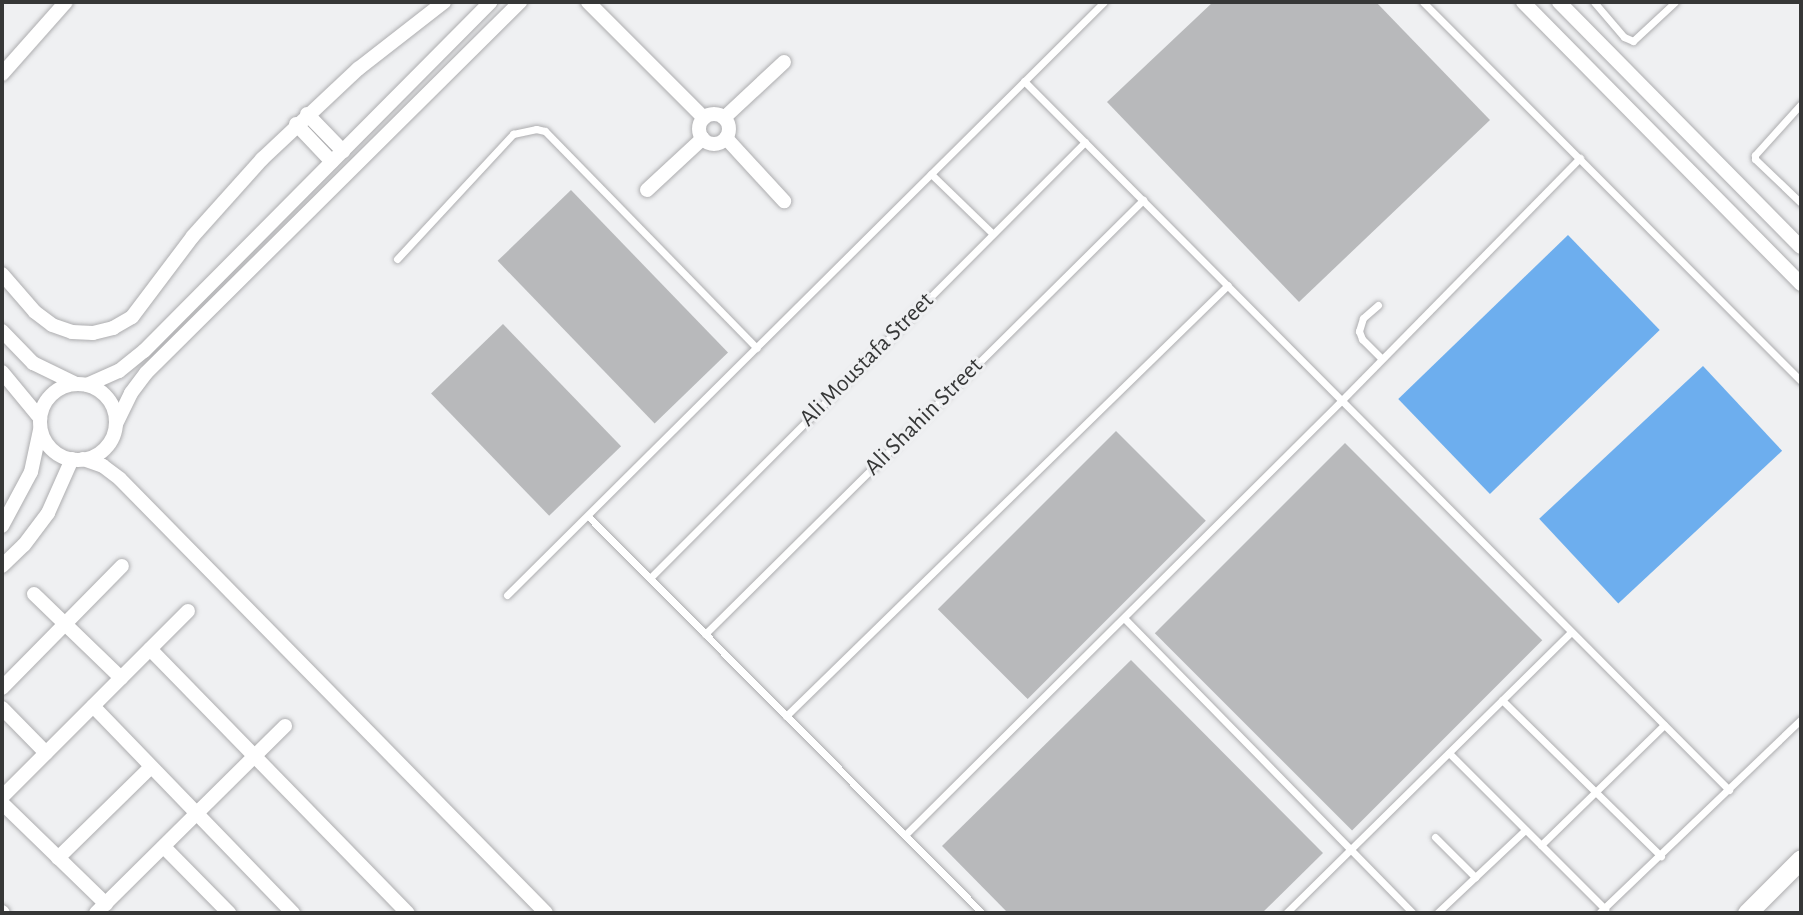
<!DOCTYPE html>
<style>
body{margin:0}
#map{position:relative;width:1803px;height:915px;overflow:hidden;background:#eff0f2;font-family:"Alegreya Sans",sans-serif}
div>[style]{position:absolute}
.water>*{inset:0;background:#6daeee;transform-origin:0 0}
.building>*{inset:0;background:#b8b9bb;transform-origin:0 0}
.roads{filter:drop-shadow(0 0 2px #adadaf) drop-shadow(0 0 2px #adadaf)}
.lane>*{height:7px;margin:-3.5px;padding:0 3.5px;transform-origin:3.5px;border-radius:3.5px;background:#fff}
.street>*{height:14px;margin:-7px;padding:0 7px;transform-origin:7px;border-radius:7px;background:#fff}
.street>.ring{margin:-7px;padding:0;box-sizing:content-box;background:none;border:14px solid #fff;border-radius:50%}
.secondary>*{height:19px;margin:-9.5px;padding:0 9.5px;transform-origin:9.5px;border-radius:9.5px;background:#fff}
span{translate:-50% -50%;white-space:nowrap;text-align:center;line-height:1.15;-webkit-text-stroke:6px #eff0f2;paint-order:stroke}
.street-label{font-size:24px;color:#363737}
.frame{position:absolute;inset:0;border:4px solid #363737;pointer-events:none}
</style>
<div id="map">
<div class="water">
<div style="left:1568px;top:235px;width:132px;height:236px;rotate:46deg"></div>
<div style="left:1703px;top:366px;width:116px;height:224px;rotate:47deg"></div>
</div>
<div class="building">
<div style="clip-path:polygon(1213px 2px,1376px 2px,1490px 120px,1299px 302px,1107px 102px)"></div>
<div style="left:571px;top:190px;width:226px;height:102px;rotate:46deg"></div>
<div style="left:503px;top:324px;width:170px;height:100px;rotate:46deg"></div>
<div style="left:1116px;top:431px;width:127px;height:252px;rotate:45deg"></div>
<div style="left:1345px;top:443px;width:279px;height:269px;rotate:45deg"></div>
<div style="clip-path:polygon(1131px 660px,1323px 853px,1262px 913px,1008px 913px,942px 846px)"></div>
</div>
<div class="roads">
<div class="lane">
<div style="left:1423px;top:2px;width:535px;rotate:45.08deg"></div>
<div style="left:1594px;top:2px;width:46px;rotate:49.4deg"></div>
<div style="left:1624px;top:37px;width:10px;rotate:24deg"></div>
<div style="left:1633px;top:41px;width:57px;rotate:-42.9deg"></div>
<div style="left:1024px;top:81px;width:1000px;rotate:45.16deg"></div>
<div style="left:1801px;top:104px;width:69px;rotate:132deg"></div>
<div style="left:1755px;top:155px;width:4px;rotate:90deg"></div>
<div style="left:1755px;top:159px;width:64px;rotate:43.7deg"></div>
<div style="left:931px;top:174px;width:86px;rotate:44.1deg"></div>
<div style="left:397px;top:259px;width:171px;rotate:-47.1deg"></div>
<div style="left:513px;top:134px;width:24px;rotate:-12deg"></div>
<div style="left:536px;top:129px;width:9px;rotate:13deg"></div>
<div style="left:545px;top:131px;width:303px;rotate:45.7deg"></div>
<div style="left:1378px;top:305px;width:20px;rotate:139deg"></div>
<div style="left:1363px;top:318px;width:14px;rotate:107deg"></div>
<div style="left:1359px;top:331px;width:9px;rotate:69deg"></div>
<div style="left:1362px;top:339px;width:28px;rotate:45deg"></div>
<div style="left:588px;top:516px;width:559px;rotate:45.22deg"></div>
<div style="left:650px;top:578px;width:616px;rotate:-45.07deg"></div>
<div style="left:507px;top:595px;width:841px;rotate:-44.81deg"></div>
<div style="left:1124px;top:618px;width:413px;rotate:45.6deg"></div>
<div style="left:705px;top:634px;width:617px;rotate:-44.74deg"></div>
<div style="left:1502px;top:700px;width:223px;rotate:44.5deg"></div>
<div style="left:786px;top:716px;width:617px;rotate:-44.28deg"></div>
<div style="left:1449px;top:753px;width:221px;rotate:45deg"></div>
<div style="left:905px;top:835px;width:615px;rotate:-44.87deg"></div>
<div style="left:1341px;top:401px;width:341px;rotate:-45.5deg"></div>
<div style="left:1435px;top:837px;width:57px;rotate:45deg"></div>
<div style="left:1541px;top:845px;width:172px;rotate:-44.3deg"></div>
<div style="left:1286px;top:913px;width:400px;rotate:-44.6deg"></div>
<div style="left:1437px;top:913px;width:121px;rotate:-43.3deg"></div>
<div style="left:1599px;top:913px;width:280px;rotate:-43.8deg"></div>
</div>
<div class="street">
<div style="left:588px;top:2px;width:164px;rotate:45deg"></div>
<div style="left:1523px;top:2px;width:396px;rotate:45.4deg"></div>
<div style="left:1559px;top:2px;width:344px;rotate:45.4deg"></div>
<div style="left:2px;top:74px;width:96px;rotate:-48.4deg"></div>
<div style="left:307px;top:114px;width:52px;rotate:45.8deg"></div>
<div class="ring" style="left:699px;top:114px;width:16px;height:16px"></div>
<div style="left:724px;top:118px;width:82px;rotate:-43deg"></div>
<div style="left:296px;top:124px;width:52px;rotate:46.5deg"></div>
<div style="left:726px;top:138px;width:86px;rotate:47.4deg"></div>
<div style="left:647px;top:190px;width:76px;rotate:-42.9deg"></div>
<div style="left:2px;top:274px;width:50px;rotate:49deg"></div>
<div style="left:35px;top:312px;width:21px;rotate:37deg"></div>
<div style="left:52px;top:325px;width:21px;rotate:19deg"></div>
<div style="left:72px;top:332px;width:21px;rotate:3deg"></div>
<div style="left:93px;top:333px;width:21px;rotate:-14deg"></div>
<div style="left:113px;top:328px;width:22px;rotate:-30deg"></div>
<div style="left:132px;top:317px;width:101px;rotate:-53deg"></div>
<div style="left:193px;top:236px;width:103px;rotate:-48.1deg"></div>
<div style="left:262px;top:159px;width:132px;rotate:-43.2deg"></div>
<div style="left:358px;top:69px;width:109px;rotate:-37.9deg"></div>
<div style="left:2px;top:331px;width:45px;rotate:45.9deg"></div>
<div style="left:33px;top:363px;width:48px;rotate:26deg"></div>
<div style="left:2px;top:372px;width:60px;rotate:50.4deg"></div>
<div class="ring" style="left:40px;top:384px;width:62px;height:62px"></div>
<div style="left:87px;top:385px;width:35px;rotate:-24deg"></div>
<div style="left:119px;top:371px;width:32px;rotate:-39deg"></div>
<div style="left:144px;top:351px;width:492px;rotate:-45.2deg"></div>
<div style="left:116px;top:424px;width:34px;rotate:-64deg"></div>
<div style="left:131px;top:393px;width:25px;rotate:-53deg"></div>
<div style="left:146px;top:373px;width:527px;rotate:-44.77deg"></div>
<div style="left:83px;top:459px;width:21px;rotate:19deg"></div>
<div style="left:103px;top:466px;width:21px;rotate:37deg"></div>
<div style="left:120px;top:479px;width:608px;rotate:45.53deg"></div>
<div style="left:2px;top:526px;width:61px;rotate:-61.8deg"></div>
<div style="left:31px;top:472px;width:43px;rotate:-77.9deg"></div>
<div style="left:2px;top:566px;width:30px;rotate:-44deg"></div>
<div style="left:24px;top:545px;width:40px;rotate:-53deg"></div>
<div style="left:48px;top:513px;width:59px;rotate:-66deg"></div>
<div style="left:34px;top:594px;width:121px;rotate:44deg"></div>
<div style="left:150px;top:649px;width:369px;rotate:45.7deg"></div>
<div style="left:2px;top:688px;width:171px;rotate:-45.5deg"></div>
<div style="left:93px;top:706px;width:288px;rotate:46deg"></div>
<div style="left:2px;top:708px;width:63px;rotate:45.6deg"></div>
<div style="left:2px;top:797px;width:263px;rotate:-45deg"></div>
<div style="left:2px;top:803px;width:145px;rotate:44.2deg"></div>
<div style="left:164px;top:847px;width:93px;rotate:45.4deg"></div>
<div style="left:58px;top:858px;width:130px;rotate:-44.4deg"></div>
<div style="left:2px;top:912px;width:1px;rotate:45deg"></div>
<div style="left:96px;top:913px;width:266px;rotate:-44.7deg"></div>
</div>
<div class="secondary">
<div style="left:1747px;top:913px;width:76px;rotate:-45deg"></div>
</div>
</div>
<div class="street-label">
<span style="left:867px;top:360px;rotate:-45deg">Ali Moustafa Street</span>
<span style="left:924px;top:417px;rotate:-45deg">Ali Shahin Street</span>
</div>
<div class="frame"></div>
</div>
